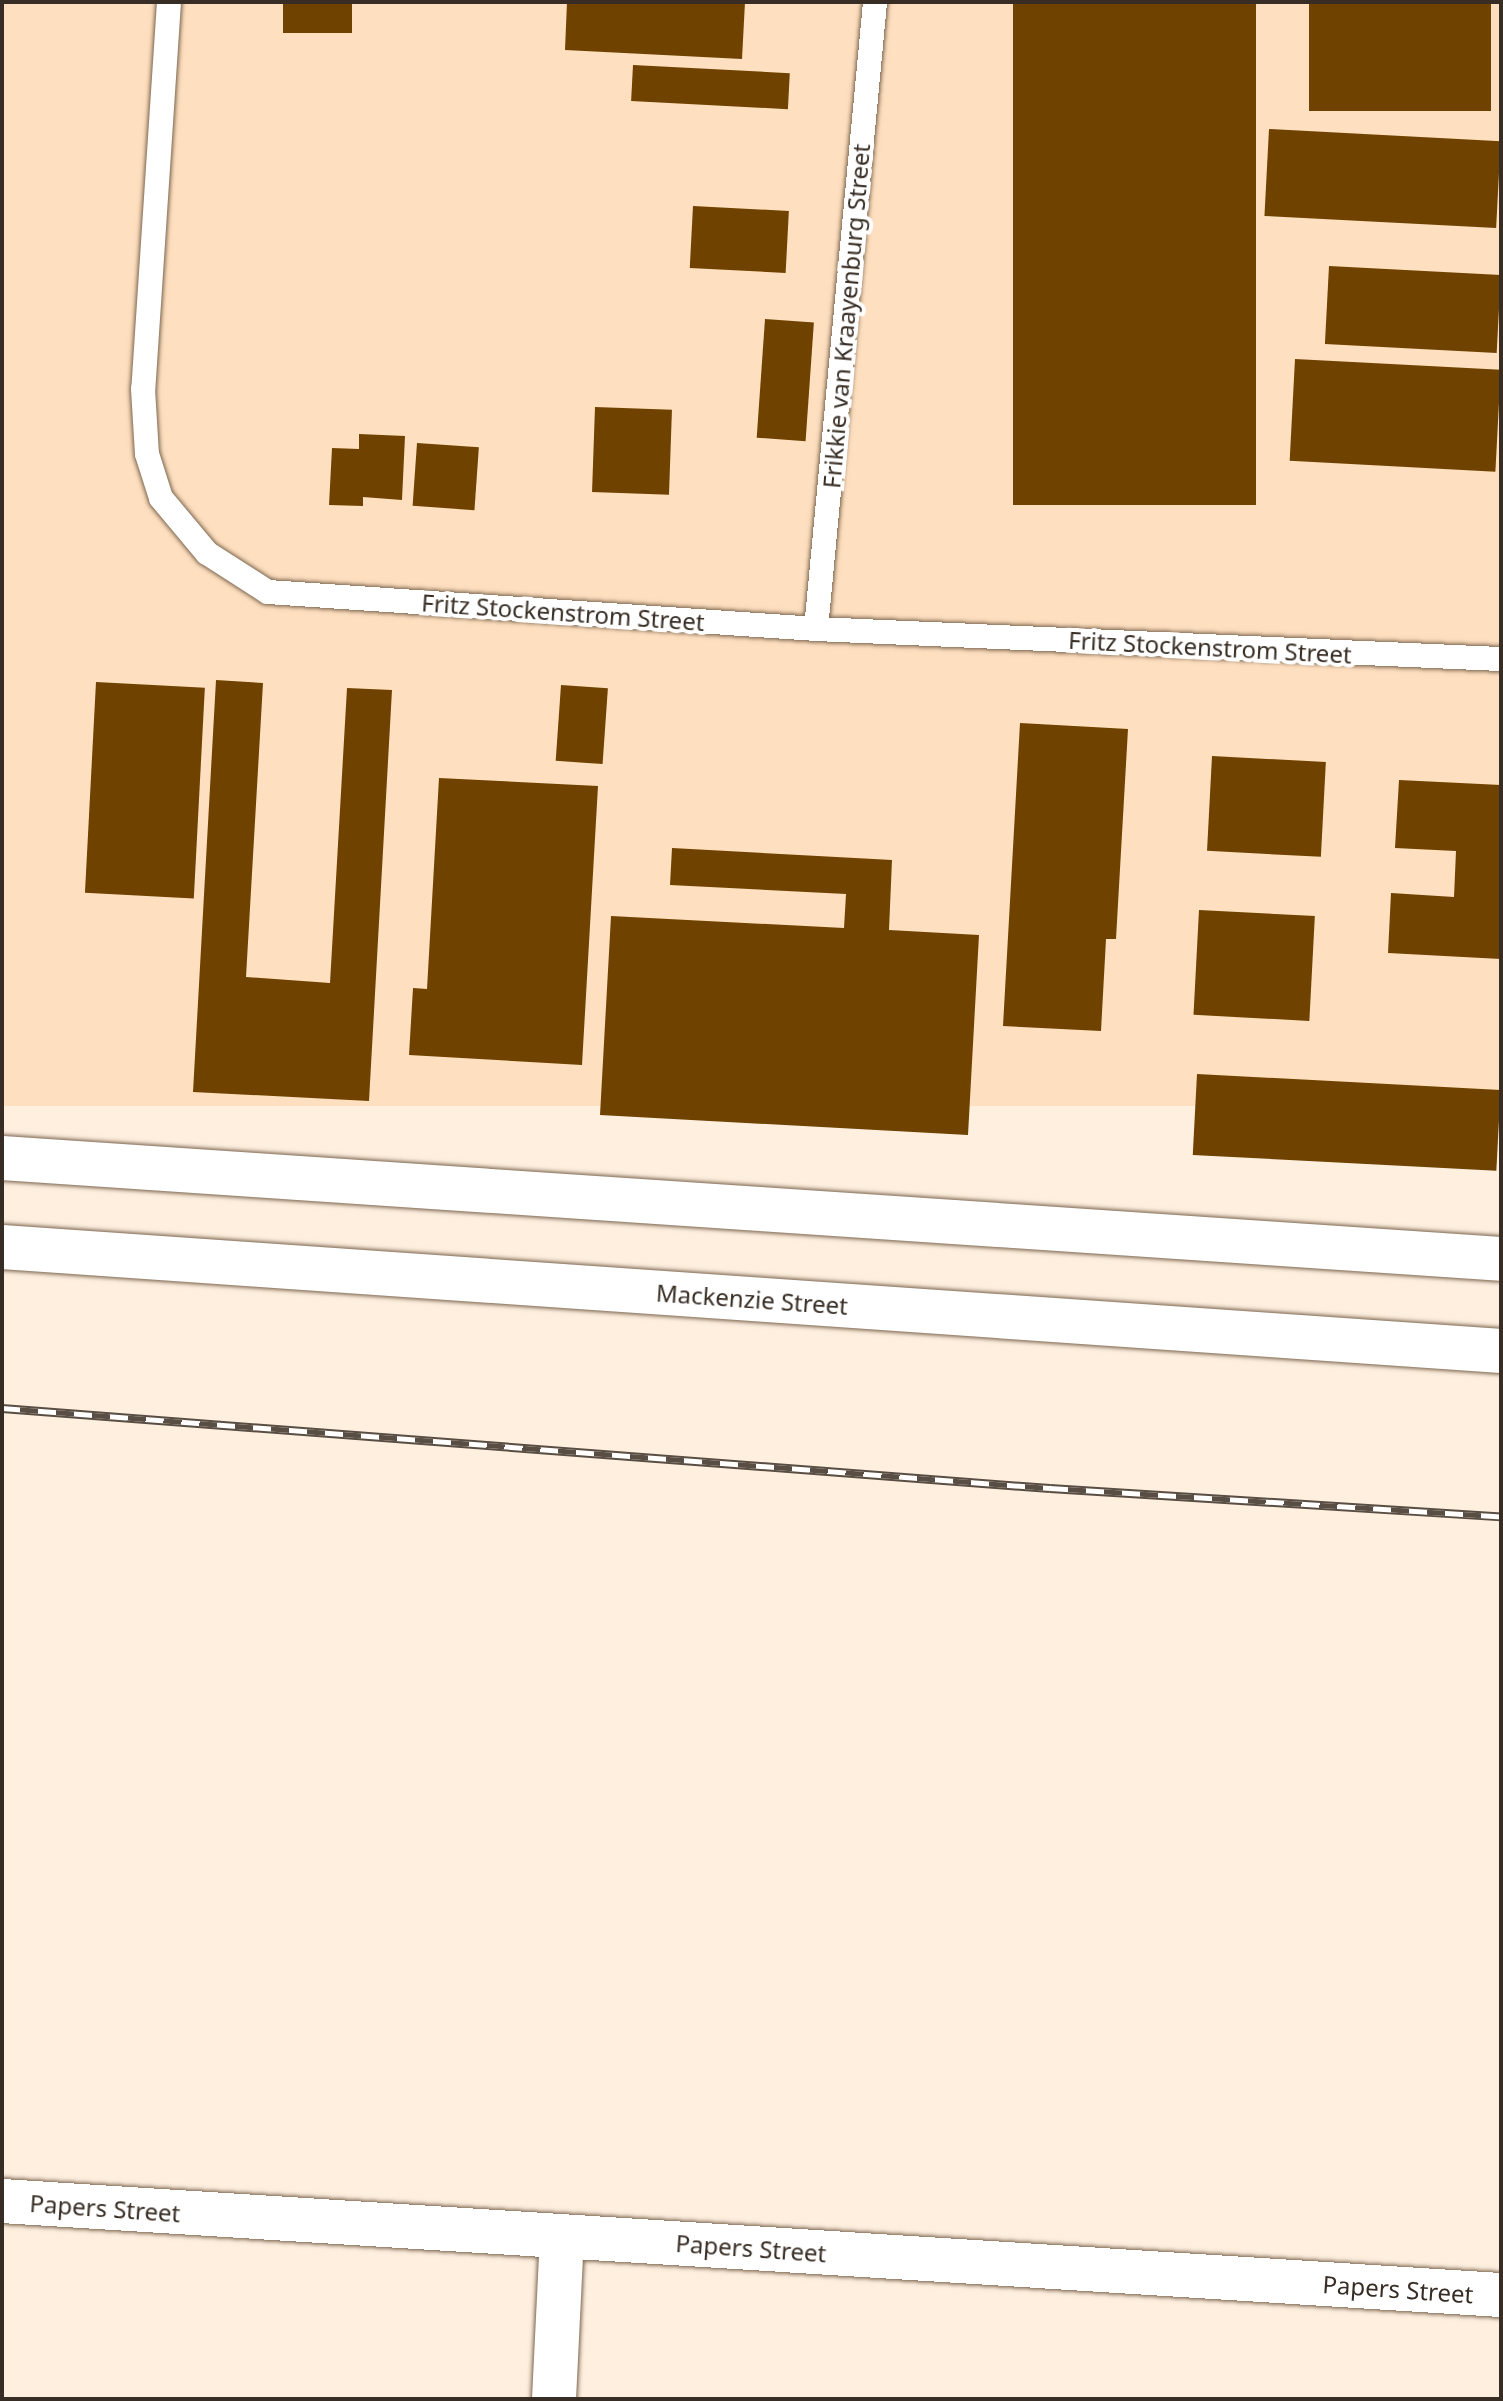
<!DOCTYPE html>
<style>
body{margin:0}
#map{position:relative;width:1503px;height:2401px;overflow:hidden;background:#feefdf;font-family:"Noto Sans",sans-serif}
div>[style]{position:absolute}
.built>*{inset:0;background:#fedfbf;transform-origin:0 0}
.building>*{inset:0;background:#6f4200;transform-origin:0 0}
.roads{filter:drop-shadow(0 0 2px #7c664f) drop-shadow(0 0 2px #7c664f)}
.lane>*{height:24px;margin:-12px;padding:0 12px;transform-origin:12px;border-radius:12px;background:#fff}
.street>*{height:44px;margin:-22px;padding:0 22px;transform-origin:22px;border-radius:22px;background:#fff}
.rail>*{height:9px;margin-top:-4.5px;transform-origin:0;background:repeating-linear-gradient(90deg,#fff 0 18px,#594e44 0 36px);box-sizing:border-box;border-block:2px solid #594e44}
span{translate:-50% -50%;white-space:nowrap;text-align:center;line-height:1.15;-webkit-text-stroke:8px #fff;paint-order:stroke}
.street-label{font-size:24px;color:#372d24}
.frame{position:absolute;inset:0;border:4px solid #372d24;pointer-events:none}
</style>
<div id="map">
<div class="built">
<div style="left:2px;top:2px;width:1499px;height:1104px"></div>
</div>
<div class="building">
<div style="left:283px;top:2px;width:69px;height:31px"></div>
<div style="clip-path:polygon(567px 2px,745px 2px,742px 59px,565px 50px)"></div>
<div style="left:1013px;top:2px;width:243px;height:503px"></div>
<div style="left:1309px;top:2px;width:182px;height:109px"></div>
<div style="left:633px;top:65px;width:157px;height:36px;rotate:3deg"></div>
<div style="left:1269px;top:129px;width:232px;height:87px;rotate:3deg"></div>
<div style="left:693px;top:206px;width:96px;height:62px;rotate:3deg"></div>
<div style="left:1329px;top:266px;width:172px;height:78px;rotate:3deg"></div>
<div style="left:765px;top:319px;width:49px;height:119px;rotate:4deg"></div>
<div style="left:1295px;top:359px;width:206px;height:102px;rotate:3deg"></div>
<div style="left:595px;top:407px;width:77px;height:85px;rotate:2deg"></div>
<div style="clip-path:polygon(359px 434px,405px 436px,402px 500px,363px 497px,363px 506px,329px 505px,332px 448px,359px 449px)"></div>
<div style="left:417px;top:443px;width:62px;height:63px;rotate:4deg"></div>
<div style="clip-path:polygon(216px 680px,263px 683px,246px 977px,330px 983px,347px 688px,392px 690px,369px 1101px,193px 1092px)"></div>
<div style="left:96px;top:682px;width:109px;height:211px;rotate:3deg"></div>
<div style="left:561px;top:685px;width:47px;height:76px;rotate:4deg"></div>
<div style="clip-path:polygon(1020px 723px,1128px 729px,1116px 939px,1106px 939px,1101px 1031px,1003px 1026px)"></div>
<div style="left:1212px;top:756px;width:114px;height:95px;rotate:3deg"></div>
<div style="clip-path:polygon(439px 778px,598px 786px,582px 1065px,409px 1055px,413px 988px,427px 989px)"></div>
<div style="clip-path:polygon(1399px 780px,1501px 785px,1501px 959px,1388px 953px,1391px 893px,1454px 897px,1456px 851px,1395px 848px)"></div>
<div style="clip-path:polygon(672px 848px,892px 860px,889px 930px,979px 935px,968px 1135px,600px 1115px,611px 916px,844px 928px,846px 894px,670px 885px)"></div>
<div style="left:1199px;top:910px;width:116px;height:105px;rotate:3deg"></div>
<div style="left:1197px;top:1074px;width:304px;height:81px;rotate:3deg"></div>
</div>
<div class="roads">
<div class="lane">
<div style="left:169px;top:2px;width:388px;rotate:93.8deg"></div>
<div style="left:143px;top:389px;width:65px;rotate:86.5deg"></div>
<div style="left:147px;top:454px;width:46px;rotate:72.3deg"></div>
<div style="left:161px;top:498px;width:72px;rotate:50.1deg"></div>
<div style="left:207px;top:553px;width:72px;rotate:32.6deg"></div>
<div style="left:268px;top:592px;width:549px;rotate:3.86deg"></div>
<div style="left:816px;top:629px;width:686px;rotate:2.51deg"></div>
<div style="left:816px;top:629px;width:630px;rotate:-84.62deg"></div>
</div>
<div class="street">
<div style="left:2px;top:1158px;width:1502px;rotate:3.85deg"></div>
<div style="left:2px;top:1247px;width:1503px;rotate:3.97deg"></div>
<div style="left:2px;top:2201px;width:1502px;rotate:3.59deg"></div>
<div style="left:554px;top:2399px;width:162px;rotate:-87.2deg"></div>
</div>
</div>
<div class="rail">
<div style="left:2px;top:1408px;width:1051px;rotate:4.37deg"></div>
<div style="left:1050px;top:1488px;width:452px;rotate:3.6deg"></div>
</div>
<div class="street-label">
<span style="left:846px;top:316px;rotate:-85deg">Frikkie van Kraayenburg Street</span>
<span style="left:563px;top:612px;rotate:4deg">Fritz Stockenstrom Street</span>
<span style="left:1210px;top:647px;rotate:3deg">Fritz Stockenstrom Street</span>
<span style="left:752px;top:1299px;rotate:4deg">Mackenzie Street</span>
<span style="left:105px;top:2208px;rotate:4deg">Papers Street</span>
<span style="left:751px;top:2248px;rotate:4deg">Papers Street</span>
<span style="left:1398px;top:2289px;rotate:4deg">Papers Street</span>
</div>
<div class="frame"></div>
</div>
